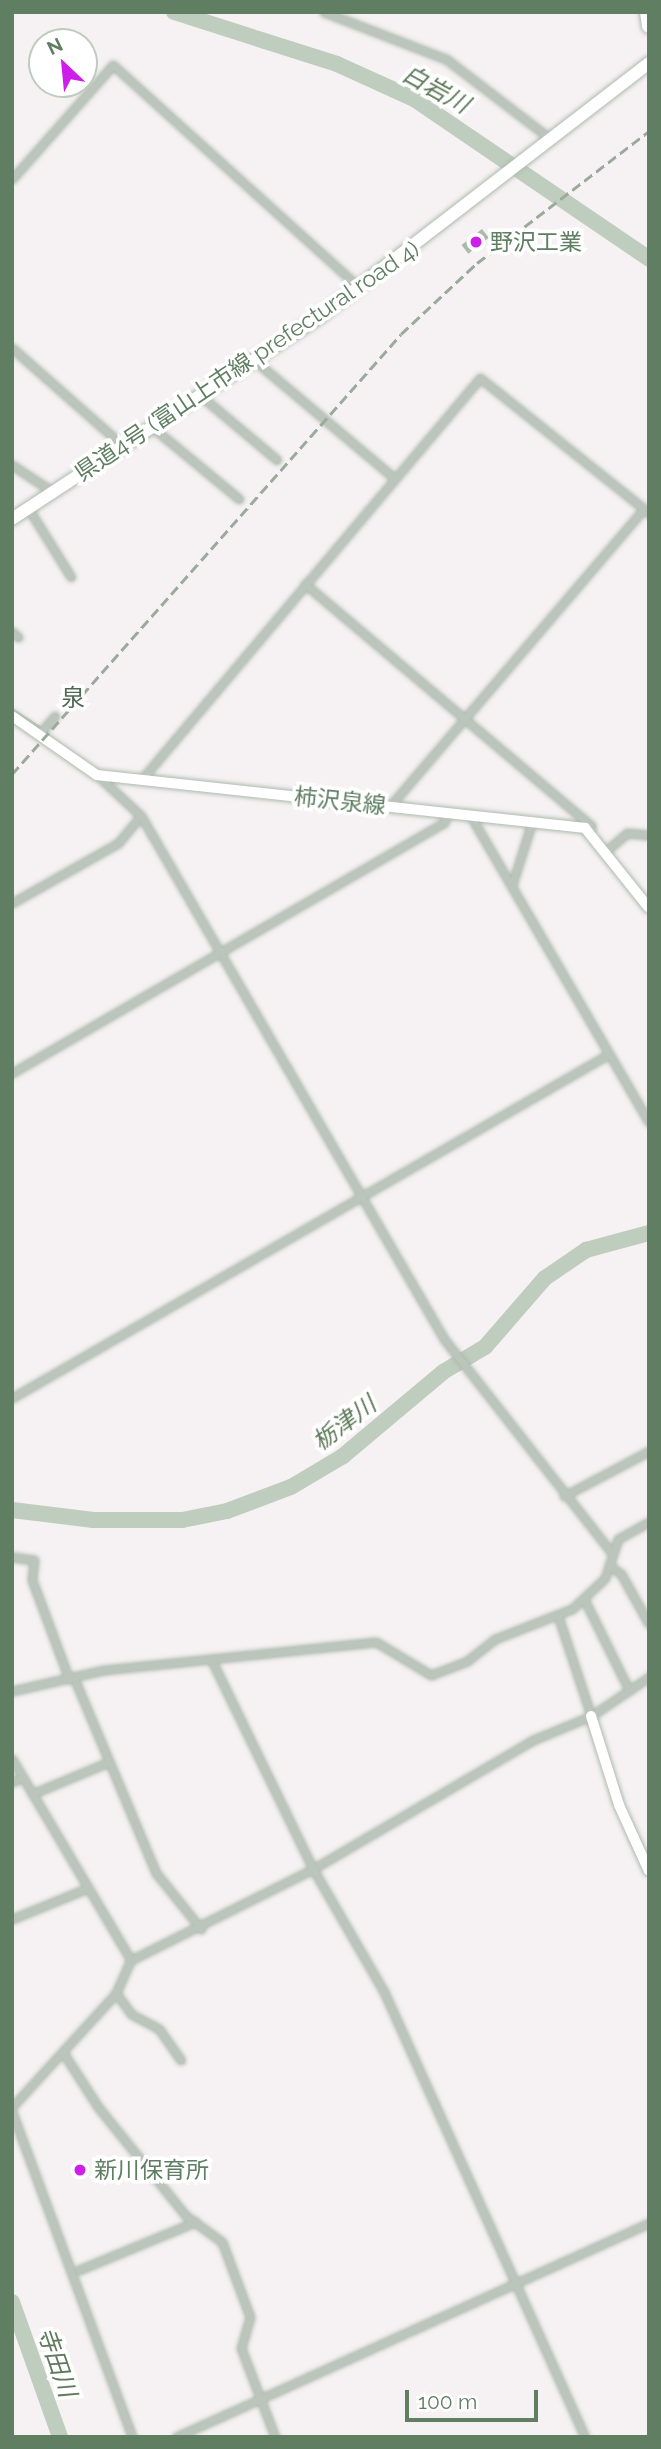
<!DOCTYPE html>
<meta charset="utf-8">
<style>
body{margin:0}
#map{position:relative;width:661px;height:2449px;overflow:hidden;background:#f6f2f3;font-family:Raleway,"Noto Sans JP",sans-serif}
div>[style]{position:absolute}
.stream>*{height:2.5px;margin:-1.25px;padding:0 1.25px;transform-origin:1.25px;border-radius:1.25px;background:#bfcdbe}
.river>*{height:16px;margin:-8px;padding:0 8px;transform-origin:8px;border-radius:8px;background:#bfcdbe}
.building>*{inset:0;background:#acb9ac;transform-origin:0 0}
.roads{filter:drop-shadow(0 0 2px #aebaaf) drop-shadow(0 0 2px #aebaaf)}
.street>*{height:7px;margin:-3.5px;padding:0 3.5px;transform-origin:3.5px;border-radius:3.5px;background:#bcc5bc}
.secondary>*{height:10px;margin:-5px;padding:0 5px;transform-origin:5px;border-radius:5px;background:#fff}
.primary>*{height:12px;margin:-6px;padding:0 6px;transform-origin:6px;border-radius:6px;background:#fff}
.highway>*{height:14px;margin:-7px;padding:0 7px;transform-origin:7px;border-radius:7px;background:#fff}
.rail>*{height:2.5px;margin-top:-1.25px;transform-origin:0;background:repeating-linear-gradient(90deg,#9baa9c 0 10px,transparent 0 15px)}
.dots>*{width:19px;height:19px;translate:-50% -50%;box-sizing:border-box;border:4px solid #fff;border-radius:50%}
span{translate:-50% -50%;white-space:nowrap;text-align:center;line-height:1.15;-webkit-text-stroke:7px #fff;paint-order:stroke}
.poi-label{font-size:23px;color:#5f7e62}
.left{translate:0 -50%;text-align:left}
.street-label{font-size:23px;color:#5f7e62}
.water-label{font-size:24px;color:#5e7a5a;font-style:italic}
.neighbourhood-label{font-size:24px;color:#516953}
.frame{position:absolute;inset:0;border:14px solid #5f7e62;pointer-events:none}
.north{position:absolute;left:28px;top:28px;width:70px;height:70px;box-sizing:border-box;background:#fff;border:2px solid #bfcbc0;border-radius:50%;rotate:334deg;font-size:19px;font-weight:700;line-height:28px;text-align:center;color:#5f7e62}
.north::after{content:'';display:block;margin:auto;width:24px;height:32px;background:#cd1eea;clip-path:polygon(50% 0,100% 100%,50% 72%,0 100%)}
.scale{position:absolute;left:405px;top:2390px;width:133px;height:32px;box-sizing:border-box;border:4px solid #5f7e62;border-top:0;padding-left:9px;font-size:21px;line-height:24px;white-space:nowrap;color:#5f7e62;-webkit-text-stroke:5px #fff;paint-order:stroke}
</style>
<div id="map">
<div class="stream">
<div style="left:12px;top:709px;width:35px;rotate:33deg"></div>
</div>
<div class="river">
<div style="left:174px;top:12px;width:171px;rotate:17.7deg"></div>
<div style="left:337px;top:64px;width:85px;rotate:24.4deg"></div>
<div style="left:414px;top:99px;width:284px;rotate:34.2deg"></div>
<div style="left:12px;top:1510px;width:82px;rotate:7deg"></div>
<div style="left:93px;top:1520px;width:89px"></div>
<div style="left:182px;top:1520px;width:46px;rotate:-11.3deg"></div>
<div style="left:227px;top:1511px;width:68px;rotate:-20.6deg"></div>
<div style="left:291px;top:1487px;width:61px;rotate:-30.8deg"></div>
<div style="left:343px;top:1456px;width:131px;rotate:-40deg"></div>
<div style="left:443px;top:1372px;width:49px;rotate:-30.8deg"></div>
<div style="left:485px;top:1347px;width:91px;rotate:-49deg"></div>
<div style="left:545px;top:1278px;width:50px;rotate:-34.3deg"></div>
<div style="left:586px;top:1250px;width:65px;rotate:-15.1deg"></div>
<div style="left:12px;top:2302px;width:143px;rotate:70.4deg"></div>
</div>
<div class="building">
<div style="left:482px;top:229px;width:11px;height:26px;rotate:52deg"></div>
</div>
<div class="roads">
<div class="street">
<div style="left:324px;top:12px;width:131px;rotate:21.1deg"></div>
<div style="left:446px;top:59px;width:133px;rotate:37.4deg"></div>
<div style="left:12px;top:179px;width:152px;rotate:-48.5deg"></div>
<div style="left:113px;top:65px;width:333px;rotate:42.1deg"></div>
<div style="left:12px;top:348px;width:148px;rotate:41.4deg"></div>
<div style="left:254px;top:360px;width:182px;rotate:40.1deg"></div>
<div style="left:201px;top:396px;width:99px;rotate:40.1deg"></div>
<div style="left:152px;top:427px;width:113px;rotate:39.6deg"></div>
<div style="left:12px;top:465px;width:49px;rotate:33.4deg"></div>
<div style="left:28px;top:508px;width:81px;rotate:58.1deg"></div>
<div style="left:305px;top:584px;width:375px;rotate:40.2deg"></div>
<div style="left:591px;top:826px;width:10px;rotate:90deg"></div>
<div style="left:12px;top:632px;width:8px;rotate:40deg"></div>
<div style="left:41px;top:732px;width:21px;rotate:-49deg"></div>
<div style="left:97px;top:775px;width:60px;rotate:43deg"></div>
<div style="left:141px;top:816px;width:604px;rotate:59.91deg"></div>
<div style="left:444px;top:1339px;width:272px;rotate:51.9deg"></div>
<div style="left:142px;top:779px;width:524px;rotate:-49.87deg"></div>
<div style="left:480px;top:378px;width:216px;rotate:38.6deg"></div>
<div style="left:390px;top:806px;width:391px;rotate:-49.5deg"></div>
<div style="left:470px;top:815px;width:355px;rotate:59.8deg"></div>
<div style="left:607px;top:850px;width:26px;rotate:-40deg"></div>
<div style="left:627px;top:833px;width:22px;rotate:5deg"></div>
<div style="left:512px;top:885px;width:66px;rotate:-72.4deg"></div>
<div style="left:12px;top:903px;width:122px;rotate:-29.5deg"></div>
<div style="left:118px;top:843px;width:35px;rotate:-50deg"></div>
<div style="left:12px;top:1073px;width:499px;rotate:-30.1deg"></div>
<div style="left:444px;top:823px;width:11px;rotate:-68deg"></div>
<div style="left:12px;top:1398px;width:689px;rotate:-29.95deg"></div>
<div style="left:564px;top:1496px;width:96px;rotate:-27.9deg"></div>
<div style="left:12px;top:1557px;width:22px;rotate:8deg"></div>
<div style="left:34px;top:1560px;width:20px;rotate:96deg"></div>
<div style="left:32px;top:1580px;width:106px;rotate:69.5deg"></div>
<div style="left:609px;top:1565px;width:15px;rotate:37deg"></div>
<div style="left:621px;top:1574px;width:57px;rotate:60.8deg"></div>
<div style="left:584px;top:1599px;width:102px;rotate:63.7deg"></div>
<div style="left:558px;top:1616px;width:105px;rotate:71.7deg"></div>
<div style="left:211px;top:1659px;width:233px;rotate:64.1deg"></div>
<div style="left:313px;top:1869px;width:142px;rotate:60deg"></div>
<div style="left:384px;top:1992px;width:488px;rotate:65.7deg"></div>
<div style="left:74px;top:1678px;width:212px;rotate:67.2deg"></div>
<div style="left:156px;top:1873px;width:72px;rotate:51.2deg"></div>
<div style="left:12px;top:1691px;width:94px;rotate:-12.9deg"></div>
<div style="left:104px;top:1670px;width:273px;rotate:-5.9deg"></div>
<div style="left:376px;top:1642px;width:64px;rotate:31deg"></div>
<div style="left:431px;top:1675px;width:39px;rotate:-21deg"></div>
<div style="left:467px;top:1661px;width:36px;rotate:-38deg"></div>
<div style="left:495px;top:1639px;width:83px;rotate:-21.3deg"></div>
<div style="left:572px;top:1609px;width:45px;rotate:-43.2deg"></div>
<div style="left:605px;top:1578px;width:41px;rotate:-71.6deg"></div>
<div style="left:618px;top:1539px;width:35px;rotate:-29deg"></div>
<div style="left:12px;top:1759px;width:234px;rotate:59.4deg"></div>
<div style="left:12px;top:1782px;width:11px;rotate:-22deg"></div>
<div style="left:32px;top:1794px;width:83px;rotate:-22.6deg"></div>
<div style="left:12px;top:1919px;width:82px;rotate:-22.2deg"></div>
<div style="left:116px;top:1993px;width:26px;rotate:54deg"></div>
<div style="left:131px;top:2014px;width:32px;rotate:28deg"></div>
<div style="left:159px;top:2029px;width:38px;rotate:55deg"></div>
<div style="left:64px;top:2054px;width:63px;rotate:57.3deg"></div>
<div style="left:98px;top:2107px;width:139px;rotate:51.1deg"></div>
<div style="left:185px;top:2215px;width:46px;rotate:36.1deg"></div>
<div style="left:222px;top:2242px;width:80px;rotate:69.5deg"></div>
<div style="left:250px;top:2317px;width:32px;rotate:106deg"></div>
<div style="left:241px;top:2348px;width:95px;rotate:69.1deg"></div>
<div style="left:12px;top:2107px;width:154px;rotate:-47.6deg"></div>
<div style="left:116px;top:1993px;width:36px;rotate:-66deg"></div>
<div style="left:131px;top:1960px;width:203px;rotate:-26.6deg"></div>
<div style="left:313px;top:1869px;width:255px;rotate:-30.4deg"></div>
<div style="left:533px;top:1740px;width:63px;rotate:-22.5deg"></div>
<div style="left:591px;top:1716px;width:70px;rotate:-33.9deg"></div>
<div style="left:12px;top:2112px;width:346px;rotate:69.7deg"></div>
<div style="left:79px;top:2270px;width:126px;rotate:-22.5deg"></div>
<div style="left:176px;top:2437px;width:519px;rotate:-24.34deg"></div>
</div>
<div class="secondary">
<div style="left:12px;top:716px;width:103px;rotate:34.8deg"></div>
<div style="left:97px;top:775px;width:491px;rotate:6.2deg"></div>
<div style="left:585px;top:828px;width:102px;rotate:51.3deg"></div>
<div style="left:591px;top:1716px;width:93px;rotate:72.5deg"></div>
<div style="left:619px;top:1805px;width:72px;rotate:65.6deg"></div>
</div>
<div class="primary">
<div style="left:12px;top:519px;width:371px;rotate:-33.3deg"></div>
<div style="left:322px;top:315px;width:413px;rotate:-37.6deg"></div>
</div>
<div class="highway">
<div style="left:647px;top:12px;width:14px;rotate:82deg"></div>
</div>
</div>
<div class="rail">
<div style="left:12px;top:774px;width:587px;rotate:-48.52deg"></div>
<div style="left:401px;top:334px;width:104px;rotate:-43.1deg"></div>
<div style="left:477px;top:263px;width:217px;rotate:-37.5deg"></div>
</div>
<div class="dots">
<div style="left:476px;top:242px;background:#cd1eea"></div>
<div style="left:80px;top:2170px;background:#cd1eea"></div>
</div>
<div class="poi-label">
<span class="left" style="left:490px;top:242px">野沢工業</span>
<span class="left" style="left:94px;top:2170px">新川保育所</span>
</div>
<div class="street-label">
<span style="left:247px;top:361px;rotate:-34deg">県道4号 (富山上市線 prefectural road 4)</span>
<span style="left:340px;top:801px;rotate:6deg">柿沢泉線</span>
</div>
<div class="water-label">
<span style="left:436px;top:89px;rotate:29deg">白岩川</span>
<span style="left:344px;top:1423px;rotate:-37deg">栃津川</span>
<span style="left:57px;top:2362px;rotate:71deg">寺田川</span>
</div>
<div class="neighbourhood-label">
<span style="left:73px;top:698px">泉</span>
</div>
<div class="frame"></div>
<div class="north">N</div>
<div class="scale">100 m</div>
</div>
